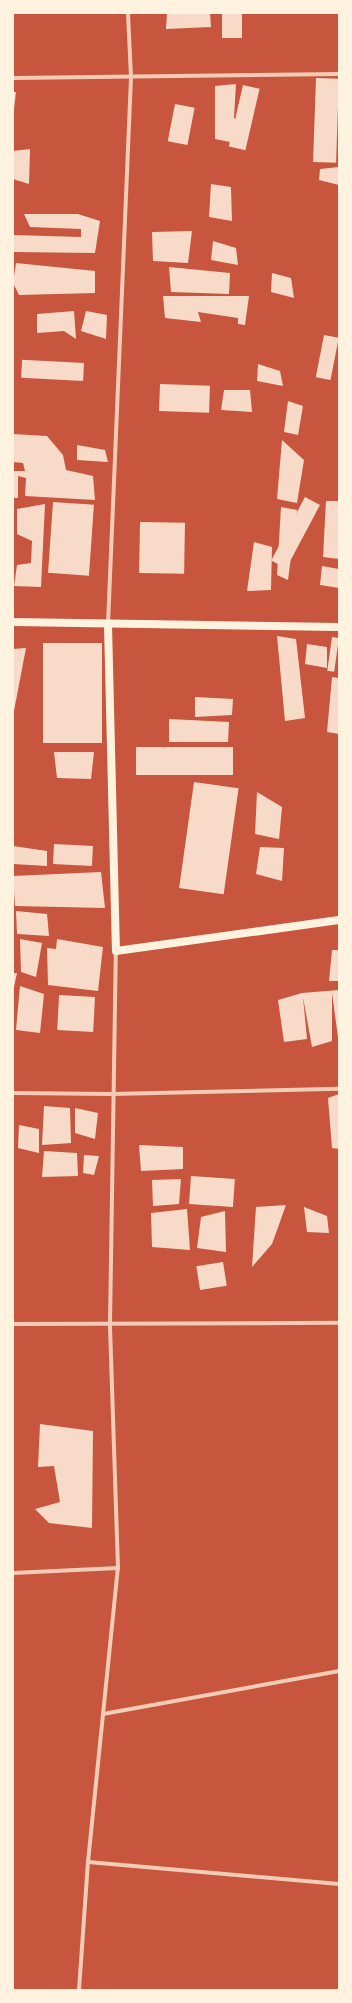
<!DOCTYPE html>
<style>
body{margin:0}
#map{position:relative;width:352px;height:2003px;overflow:hidden;background:#c8553d;font-family:Barlow,sans-serif}
div>[style]{position:absolute}
.building>*{inset:0;background:#f7dbc8;transform-origin:0 0}
.minor>*{height:4px;margin:-2px;padding:0 2px;transform-origin:2px;border-radius:2px;background:#f1ccb7}
.secondary>*{height:8px;margin:-4px;padding:0 4px;transform-origin:4px;border-radius:4px;background:#fff3e0}
span{translate:-50% -50%;white-space:nowrap;text-align:center;line-height:1.15;-webkit-text-stroke:4px #fff3e0;paint-order:stroke}
.frame{position:absolute;inset:0;border:14px solid #fff3e0;pointer-events:none}
</style>
<div id="map">
<div class="building">
<div style="clip-path:polygon(167px 13px,210px 13px,211px 27px,166px 29px)"></div>
<div style="left:222px;top:13px;width:20px;height:25px"></div>
<div style="left:316px;top:78px;width:23px;height:84px;rotate:2deg"></div>
<div style="clip-path:polygon(236px 84px,234px 118px,238px 123px,240px 144px,215px 139px,215px 86px)"></div>
<div style="left:243px;top:85px;width:17px;height:63px;rotate:13deg"></div>
<div style="clip-path:polygon(13px 92px,16px 92px,14px 109px,13px 109px)"></div>
<div style="left:175px;top:104px;width:20px;height:38px;rotate:11deg"></div>
<div style="clip-path:polygon(30px 149px,29px 184px,13px 179px,13px 151px)"></div>
<div style="clip-path:polygon(339px 167px,339px 185px,319px 180px,320px 169px)"></div>
<div style="clip-path:polygon(211px 184px,231px 187px,232px 221px,209px 217px)"></div>
<div style="clip-path:polygon(24px 214px,78px 214px,100px 221px,95px 253px,13px 252px,13px 235px,81px 237px,81px 229px,30px 227px)"></div>
<div style="clip-path:polygon(192px 231px,188px 263px,153px 261px,152px 232px)"></div>
<div style="clip-path:polygon(213px 241px,236px 248px,238px 265px,211px 260px)"></div>
<div style="clip-path:polygon(16px 263px,95px 271px,95px 293px,19px 295px,13px 283px)"></div>
<div style="clip-path:polygon(169px 267px,230px 273px,229px 294px,171px 292px)"></div>
<div style="clip-path:polygon(272px 273px,291px 278px,294px 298px,271px 292px)"></div>
<div style="clip-path:polygon(163px 296px,249px 296px,245px 325px,238px 324px,238px 318px,198px 312px,201px 322px,165px 318px)"></div>
<div style="clip-path:polygon(74px 311px,76px 339px,64px 331px,37px 333px,37px 314px)"></div>
<div style="clip-path:polygon(86px 311px,107px 315px,106px 339px,81px 331px)"></div>
<div style="left:324px;top:335px;width:15px;height:43px;rotate:11deg"></div>
<div style="left:84px;top:363px;width:18px;height:62px;rotate:93deg"></div>
<div style="clip-path:polygon(258px 364px,280px 371px,283px 386px,257px 381px)"></div>
<div style="left:160px;top:384px;width:50px;height:27px;rotate:2deg"></div>
<div style="clip-path:polygon(224px 390px,250px 390px,252px 412px,221px 410px)"></div>
<div style="clip-path:polygon(288px 401px,303px 406px,298px 435px,284px 432px)"></div>
<div style="clip-path:polygon(13px 434px,47px 436px,63px 455px,66px 470px,93px 476px,95px 500px,25px 496px,26px 478px,18px 476px,18px 498px,13px 498px,13px 471px,25px 471px,23px 463px,13px 462px)"></div>
<div style="clip-path:polygon(282px 440px,304px 460px,297px 503px,277px 499px)"></div>
<div style="clip-path:polygon(77px 445px,105px 450px,108px 462px,77px 460px)"></div>
<div style="left:305px;top:497px;width:17px;height:72px;rotate:28deg"></div>
<div style="clip-path:polygon(326px 501px,339px 501px,339px 559px,323px 557px)"></div>
<div style="left:53px;top:502px;width:41px;height:71px;rotate:4deg"></div>
<div style="clip-path:polygon(45px 504px,41px 587px,14px 586px,17px 565px,31px 563px,32px 541px,17px 534px,17px 509px)"></div>
<div style="clip-path:polygon(281px 507px,297px 510px,288px 580px,277px 575px)"></div>
<div style="left:140px;top:522px;width:45px;height:51px;rotate:1deg"></div>
<div style="clip-path:polygon(254px 542px,272px 547px,271px 590px,247px 591px)"></div>
<div style="clip-path:polygon(322px 566px,339px 569px,339px 588px,320px 585px)"></div>
<div style="clip-path:polygon(277px 636px,296px 639px,305px 718px,285px 721px)"></div>
<div style="left:332px;top:637px;width:7px;height:34px;rotate:8deg"></div>
<div style="left:43px;top:643px;width:59px;height:100px"></div>
<div style="clip-path:polygon(307px 644px,327px 647px,327px 668px,305px 664px)"></div>
<div style="clip-path:polygon(26px 648px,14px 711px,13px 710px,13px 649px)"></div>
<div style="clip-path:polygon(332px 677px,339px 678px,339px 734px,327px 732px)"></div>
<div style="clip-path:polygon(195px 697px,233px 699px,232px 715px,195px 717px)"></div>
<div style="clip-path:polygon(169px 719px,229px 722px,228px 742px,169px 742px)"></div>
<div style="left:136px;top:747px;width:97px;height:28px"></div>
<div style="clip-path:polygon(54px 752px,94px 752px,91px 779px,57px 778px)"></div>
<div style="left:194px;top:782px;width:45px;height:107px;rotate:8deg"></div>
<div style="clip-path:polygon(257px 792px,282px 807px,279px 839px,255px 834px)"></div>
<div style="left:54px;top:844px;width:39px;height:20px;rotate:3deg"></div>
<div style="clip-path:polygon(13px 846px,47px 851px,47px 866px,13px 864px)"></div>
<div style="clip-path:polygon(260px 847px,284px 848px,282px 881px,256px 874px)"></div>
<div style="clip-path:polygon(101px 872px,105px 908px,15px 906px,13px 876px)"></div>
<div style="clip-path:polygon(16px 911px,47px 914px,49px 936px,17px 934px)"></div>
<div style="clip-path:polygon(20px 939px,42px 943px,36px 977px,21px 972px)"></div>
<div style="clip-path:polygon(57px 939px,103px 947px,98px 991px,48px 985px,47px 948px,56px 949px)"></div>
<div style="clip-path:polygon(332px 950px,339px 950px,339px 981px,329px 981px)"></div>
<div style="clip-path:polygon(13px 973px,17px 973px,14px 987px,13px 986px)"></div>
<div style="clip-path:polygon(20px 986px,44px 994px,40px 1033px,16px 1030px)"></div>
<div style="clip-path:polygon(339px 990px,339px 1045px,332px 993px,332px 1041px,312px 1047px,303px 997px,307px 1039px,284px 1042px,278px 1000px,302px 993px)"></div>
<div style="left:95px;top:997px;width:35px;height:36px;rotate:93deg"></div>
<div style="clip-path:polygon(339px 1094px,339px 1149px,332px 1148px,328px 1098px)"></div>
<div style="clip-path:polygon(44px 1106px,70px 1108px,71px 1143px,42px 1145px)"></div>
<div style="clip-path:polygon(75px 1108px,98px 1113px,95px 1139px,75px 1133px)"></div>
<div style="clip-path:polygon(19px 1125px,39px 1129px,39px 1153px,18px 1148px)"></div>
<div style="clip-path:polygon(139px 1145px,183px 1147px,183px 1169px,141px 1171px)"></div>
<div style="clip-path:polygon(44px 1151px,77px 1153px,78px 1176px,42px 1177px)"></div>
<div style="clip-path:polygon(84px 1155px,99px 1156px,94px 1175px,83px 1173px)"></div>
<div style="left:191px;top:1176px;width:44px;height:28px;rotate:4deg"></div>
<div style="clip-path:polygon(181px 1179px,179px 1204px,153px 1206px,152px 1180px)"></div>
<div style="clip-path:polygon(286px 1205px,272px 1244px,252px 1267px,256px 1207px)"></div>
<div style="clip-path:polygon(304px 1207px,327px 1216px,329px 1233px,307px 1232px)"></div>
<div style="clip-path:polygon(187px 1209px,190px 1250px,152px 1247px,151px 1213px)"></div>
<div style="clip-path:polygon(225px 1211px,226px 1252px,197px 1248px,201px 1217px)"></div>
<div style="left:223px;top:1262px;width:24px;height:27px;rotate:81deg"></div>
<div style="clip-path:polygon(40px 1424px,93px 1431px,92px 1528px,49px 1523px,35px 1509px,60px 1502px,54px 1466px,38px 1467px)"></div>
</div>
<div class="minor">
<div style="left:13px;top:78px;width:326px;rotate:-0.7deg"></div>
<div style="left:108px;top:624px;width:547px;rotate:-87.59deg"></div>
<div style="left:131px;top:77px;width:64px;rotate:-92.7deg"></div>
<div style="left:13px;top:1093px;width:99px;rotate:0.6deg"></div>
<div style="left:112px;top:1094px;width:227px;rotate:-1.3deg"></div>
<div style="left:13px;top:1324px;width:326px;rotate:-0.2deg"></div>
<div style="left:13px;top:1573px;width:105px;rotate:-2.7deg"></div>
<div style="left:103px;top:1714px;width:240px;rotate:-10.3deg"></div>
<div style="left:88px;top:1862px;width:252px;rotate:5deg"></div>
<div style="left:79px;top:1990px;width:128px;rotate:-86deg"></div>
<div style="left:88px;top:1862px;width:296px;rotate:-84.2deg"></div>
<div style="left:118px;top:1568px;width:245px;rotate:-91.9deg"></div>
<div style="left:110px;top:1323px;width:372px;rotate:-89.1deg"></div>
</div>
<div class="secondary">
<div style="left:13px;top:622px;width:326px;rotate:0.9deg"></div>
<div style="left:108px;top:625px;width:326px;rotate:88.6deg"></div>
<div style="left:116px;top:951px;width:225px;rotate:-7.9deg"></div>
</div>
<div class="frame"></div>
</div>
